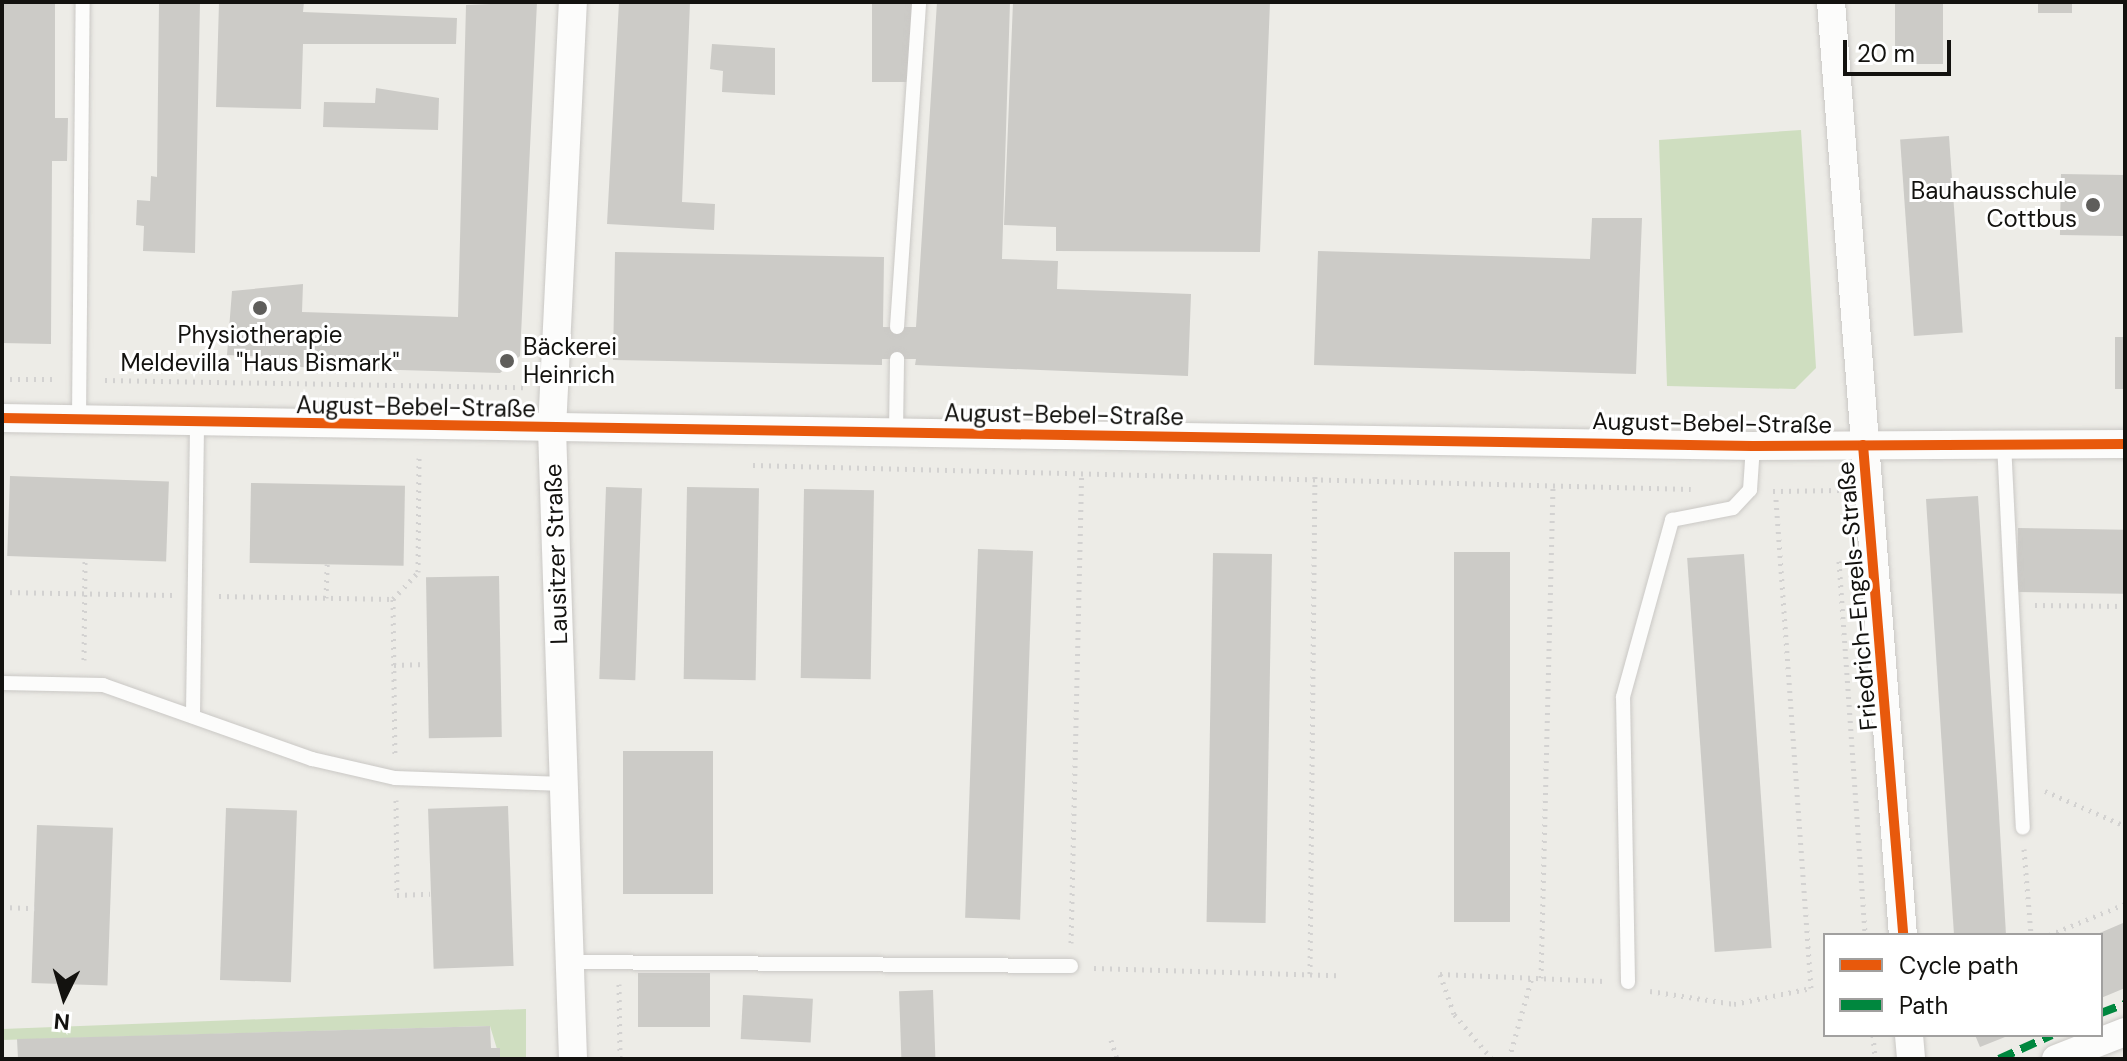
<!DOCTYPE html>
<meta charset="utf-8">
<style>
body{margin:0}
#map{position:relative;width:2127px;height:1061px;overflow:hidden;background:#edece7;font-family:"DM Sans",sans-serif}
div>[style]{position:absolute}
.green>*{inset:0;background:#cfdec0}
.building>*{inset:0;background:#cccbc7;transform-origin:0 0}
.path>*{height:5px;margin-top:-2.5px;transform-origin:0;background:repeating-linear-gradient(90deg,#d3d2d1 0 2px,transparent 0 8px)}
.roads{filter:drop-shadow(0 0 2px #cac8c5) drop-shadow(0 0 2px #cac8c5)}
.lane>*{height:14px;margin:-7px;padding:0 7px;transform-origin:7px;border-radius:7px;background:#fcfcfb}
.street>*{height:28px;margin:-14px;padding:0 14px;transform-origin:14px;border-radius:14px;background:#fcfcfb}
.quiet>*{height:8px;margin-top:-4px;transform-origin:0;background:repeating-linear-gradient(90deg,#00873e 0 16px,transparent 0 24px)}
.cycleway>*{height:10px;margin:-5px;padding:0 5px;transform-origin:5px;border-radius:5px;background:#e8590c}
.dots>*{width:22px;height:22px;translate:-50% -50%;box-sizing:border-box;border:4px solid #fff;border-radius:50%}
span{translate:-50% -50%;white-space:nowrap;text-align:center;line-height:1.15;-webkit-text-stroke:6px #fff;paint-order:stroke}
.poi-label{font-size:24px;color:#13120f}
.right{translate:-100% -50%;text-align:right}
.left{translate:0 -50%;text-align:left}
.street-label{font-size:24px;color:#13120f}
.frame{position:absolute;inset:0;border:4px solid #13120f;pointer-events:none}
.legend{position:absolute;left:1823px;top:933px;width:280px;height:104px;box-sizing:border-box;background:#fff;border:2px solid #a1a09f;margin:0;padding:10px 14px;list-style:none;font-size:24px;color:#13120f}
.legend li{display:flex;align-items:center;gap:16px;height:40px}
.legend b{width:40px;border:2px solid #a1a09f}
.north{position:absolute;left:24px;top:957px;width:80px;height:80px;-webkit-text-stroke:6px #fff;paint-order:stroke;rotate:185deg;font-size:22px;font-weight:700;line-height:32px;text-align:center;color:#13120f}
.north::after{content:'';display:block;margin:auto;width:28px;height:36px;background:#13120f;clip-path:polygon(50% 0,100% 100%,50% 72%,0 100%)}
.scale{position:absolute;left:1843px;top:40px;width:108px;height:36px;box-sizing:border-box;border:4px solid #13120f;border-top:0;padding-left:10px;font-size:24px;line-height:28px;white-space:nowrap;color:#13120f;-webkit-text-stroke:6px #fff;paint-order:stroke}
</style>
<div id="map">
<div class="green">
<div style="clip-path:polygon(1801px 130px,1816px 368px,1795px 389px,1667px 386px,1659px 140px)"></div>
<div style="clip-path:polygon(526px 1009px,526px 1059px,500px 1059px,490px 1026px,2px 1040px,2px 1029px)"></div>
</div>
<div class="building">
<div style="clip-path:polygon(2px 2px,55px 2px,55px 118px,68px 118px,67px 161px,52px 161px,51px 344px,2px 343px)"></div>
<div style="clip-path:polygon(159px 2px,200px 2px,195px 253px,143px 251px,144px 226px,136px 225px,137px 200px,150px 201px,151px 176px,157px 177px)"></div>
<div style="clip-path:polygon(219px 2px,304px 2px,303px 12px,457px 18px,456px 44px,303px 44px,301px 109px,216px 107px)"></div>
<div style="clip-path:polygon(537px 2px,520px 356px,500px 373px,300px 367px,300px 359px,227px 355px,232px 291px,303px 284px,302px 312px,458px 317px,466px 5px)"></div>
<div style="clip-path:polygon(619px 2px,690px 2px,682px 202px,715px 204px,714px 230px,607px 224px)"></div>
<div style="left:872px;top:2px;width:40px;height:80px"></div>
<div style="clip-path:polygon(937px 2px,1010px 2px,1002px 259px,1058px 261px,1057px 289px,1191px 294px,1188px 376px,915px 365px,916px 359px,882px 359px,882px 365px,613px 360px,615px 252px,884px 257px,883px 327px,916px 327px)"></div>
<div style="clip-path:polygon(1013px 2px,1270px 2px,1260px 252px,1056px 251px,1056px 227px,1004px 225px)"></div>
<div style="left:1895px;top:2px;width:48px;height:62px"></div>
<div style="left:2038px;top:2px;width:34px;height:11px"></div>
<div style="clip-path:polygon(712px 44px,775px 48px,775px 95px,722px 92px,723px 71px,710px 69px)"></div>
<div style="clip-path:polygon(376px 88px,439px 98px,438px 130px,323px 127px,324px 102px,375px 103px)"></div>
<div style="left:1949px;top:136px;width:197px;height:49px;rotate:86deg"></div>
<div style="left:2061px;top:174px;width:64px;height:61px;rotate:1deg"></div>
<div style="clip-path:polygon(1592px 218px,1642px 218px,1636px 374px,1314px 365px,1318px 251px,1590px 259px)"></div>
<div style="left:2115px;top:337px;width:10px;height:52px"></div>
<div style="left:10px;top:476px;width:159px;height:80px;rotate:2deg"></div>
<div style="left:251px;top:483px;width:154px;height:80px;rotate:1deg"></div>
<div style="left:606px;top:487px;width:36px;height:192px;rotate:2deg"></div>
<div style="left:687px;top:487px;width:72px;height:192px;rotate:1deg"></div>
<div style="left:804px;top:489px;width:70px;height:189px;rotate:1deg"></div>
<div style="clip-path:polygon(1978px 496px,1998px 797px,2006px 935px,1954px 935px,1926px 499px)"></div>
<div style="left:2018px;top:528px;width:107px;height:64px;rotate:1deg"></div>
<div style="left:978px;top:549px;width:55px;height:369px;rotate:2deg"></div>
<div style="left:1454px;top:552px;width:56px;height:370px"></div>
<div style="left:1213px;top:553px;width:59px;height:369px;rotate:1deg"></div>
<div style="left:1744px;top:554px;width:395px;height:57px;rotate:86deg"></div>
<div style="left:499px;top:576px;width:161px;height:73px;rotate:89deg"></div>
<div style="left:623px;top:751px;width:90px;height:143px"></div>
<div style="left:508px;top:806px;width:160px;height:80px;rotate:88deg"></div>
<div style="left:226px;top:808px;width:71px;height:172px;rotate:2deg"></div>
<div style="left:37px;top:825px;width:76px;height:158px;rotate:2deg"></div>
<div style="clip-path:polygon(2123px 923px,2125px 988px,2101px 998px,2101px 935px,2095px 935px)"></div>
<div style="left:638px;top:973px;width:72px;height:54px"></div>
<div style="left:933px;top:990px;width:69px;height:34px;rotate:88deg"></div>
<div style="left:743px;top:995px;width:70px;height:44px;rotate:3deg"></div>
<div style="clip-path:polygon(490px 1026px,491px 1048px,500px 1048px,500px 1059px,18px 1059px,17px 1039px)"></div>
<div style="clip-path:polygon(1975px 1035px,2010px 1035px,1980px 1047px)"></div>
</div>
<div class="path">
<div style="left:2px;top:379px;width:53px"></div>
<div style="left:105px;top:380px;width:418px;rotate:1deg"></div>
<div style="left:753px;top:465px;width:938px;rotate:1.47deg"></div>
<div style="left:1773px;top:491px;width:66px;rotate:-0.9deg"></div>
<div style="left:1839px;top:561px;width:375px;rotate:86deg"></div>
<div style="left:2px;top:592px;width:171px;rotate:1deg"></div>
<div style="left:219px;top:596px;width:174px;rotate:1deg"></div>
<div style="left:393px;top:599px;width:37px;rotate:-47deg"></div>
<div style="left:418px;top:572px;width:114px;rotate:-89.5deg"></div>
<div style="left:326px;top:598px;width:34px;rotate:-88deg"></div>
<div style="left:393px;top:599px;width:155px;rotate:89.3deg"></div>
<div style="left:2035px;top:605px;width:90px;rotate:0.6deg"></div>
<div style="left:84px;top:660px;width:102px;rotate:-89.4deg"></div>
<div style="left:394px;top:665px;width:32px;rotate:-2deg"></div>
<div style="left:2045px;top:791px;width:87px;rotate:23.6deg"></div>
<div style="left:396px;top:800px;width:95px;rotate:89.4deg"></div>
<div style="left:397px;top:895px;width:33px;rotate:-2deg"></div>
<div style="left:2024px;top:849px;width:86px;rotate:85.3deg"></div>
<div style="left:2px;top:907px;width:33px;rotate:2deg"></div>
<div style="left:2049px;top:935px;width:82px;rotate:-22.2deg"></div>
<div style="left:1071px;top:943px;width:470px;rotate:-88.7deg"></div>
<div style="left:1094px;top:968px;width:243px;rotate:1.7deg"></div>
<div style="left:1310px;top:974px;width:500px;rotate:-89.43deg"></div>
<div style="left:1541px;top:978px;width:494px;rotate:-88.6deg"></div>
<div style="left:619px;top:984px;width:75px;rotate:89.2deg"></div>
<div style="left:1650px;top:991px;width:85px;rotate:8.8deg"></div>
<div style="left:1734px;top:1004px;width:79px;rotate:-11.7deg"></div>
<div style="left:1811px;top:988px;width:493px;rotate:-94.1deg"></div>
<div style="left:1873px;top:1035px;width:24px;rotate:85deg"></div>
<div style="left:1111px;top:1040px;width:20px;rotate:72deg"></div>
<div style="left:1492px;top:1059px;width:59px;rotate:-130.2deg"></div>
<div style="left:1454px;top:1014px;width:42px;rotate:-109.3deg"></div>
<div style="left:1440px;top:974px;width:165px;rotate:2.4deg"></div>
<div style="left:1509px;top:1059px;width:85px;rotate:-74.3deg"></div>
</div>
<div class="roads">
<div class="lane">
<div style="left:897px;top:327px;width:326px;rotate:-86.1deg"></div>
<div style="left:79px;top:419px;width:417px;rotate:-89.5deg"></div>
<div style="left:896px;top:433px;width:74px;rotate:-89.2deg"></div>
<div style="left:2004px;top:443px;width:385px;rotate:87.2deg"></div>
<div style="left:2px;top:683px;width:101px;rotate:1.1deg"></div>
<div style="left:103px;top:685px;width:222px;rotate:19.5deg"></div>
<div style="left:312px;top:759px;width:85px;rotate:12.9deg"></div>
<div style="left:395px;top:778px;width:169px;rotate:2deg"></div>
<div style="left:193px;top:714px;width:292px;rotate:-89.2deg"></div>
<div style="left:570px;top:962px;width:501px;rotate:0.46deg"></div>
<div style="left:1628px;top:982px;width:285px;rotate:-91deg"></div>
<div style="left:1623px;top:697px;width:184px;rotate:-74.5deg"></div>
<div style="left:1672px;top:520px;width:62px;rotate:-11.1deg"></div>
<div style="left:1733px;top:508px;width:25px;rotate:-47deg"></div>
<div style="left:1750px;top:490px;width:44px;rotate:-86.1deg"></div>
</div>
<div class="street">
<div style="left:1831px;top:2px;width:936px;rotate:85.59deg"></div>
<div style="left:2px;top:418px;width:1751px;rotate:0.92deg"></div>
<div style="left:1753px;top:446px;width:372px;rotate:-0.3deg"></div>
<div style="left:1909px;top:1035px;width:24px;rotate:85deg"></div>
<div style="left:573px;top:1059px;width:630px;rotate:-91.91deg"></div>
<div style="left:552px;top:429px;width:428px;rotate:-87.2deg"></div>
<div style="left:2056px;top:1059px;width:74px;rotate:-21.4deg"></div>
</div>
</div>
<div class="quiet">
<div style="left:2101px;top:1013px;width:26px;rotate:-21deg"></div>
<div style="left:1999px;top:1059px;width:58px;rotate:-24.4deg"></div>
</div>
<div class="cycleway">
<div style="left:2px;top:418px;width:1751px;rotate:0.92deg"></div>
<div style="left:1753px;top:446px;width:372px;rotate:-0.3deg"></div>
<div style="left:1863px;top:445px;width:492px;rotate:85.3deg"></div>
</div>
<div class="dots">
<div style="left:2093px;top:205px;background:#5f5e5b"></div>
<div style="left:260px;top:308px;background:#5f5e5b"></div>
<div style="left:507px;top:361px;background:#5f5e5b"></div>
</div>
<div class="poi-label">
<span class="right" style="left:2077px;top:205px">Bauhausschule<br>Cottbus</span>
<span style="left:260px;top:349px">Physiotherapie<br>Meldevilla "Haus Bismark"</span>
<span class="left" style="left:523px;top:361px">Bäckerei<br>Heinrich</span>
</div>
<div class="street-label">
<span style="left:416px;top:407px;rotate:1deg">August-Bebel-Straße</span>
<span style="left:1064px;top:415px;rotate:1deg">August-Bebel-Straße</span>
<span style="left:1712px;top:423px;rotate:1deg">August-Bebel-Straße</span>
<span style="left:556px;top:554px;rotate:-92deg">Lausitzer Straße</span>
<span style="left:1857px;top:596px;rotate:-95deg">Friedrich-Engels-Straße</span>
</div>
<div class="frame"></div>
<ul class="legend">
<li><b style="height:10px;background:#e8590c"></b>Cycle path</li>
<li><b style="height:10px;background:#00873e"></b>Path</li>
</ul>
<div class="north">N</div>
<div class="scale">20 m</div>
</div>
